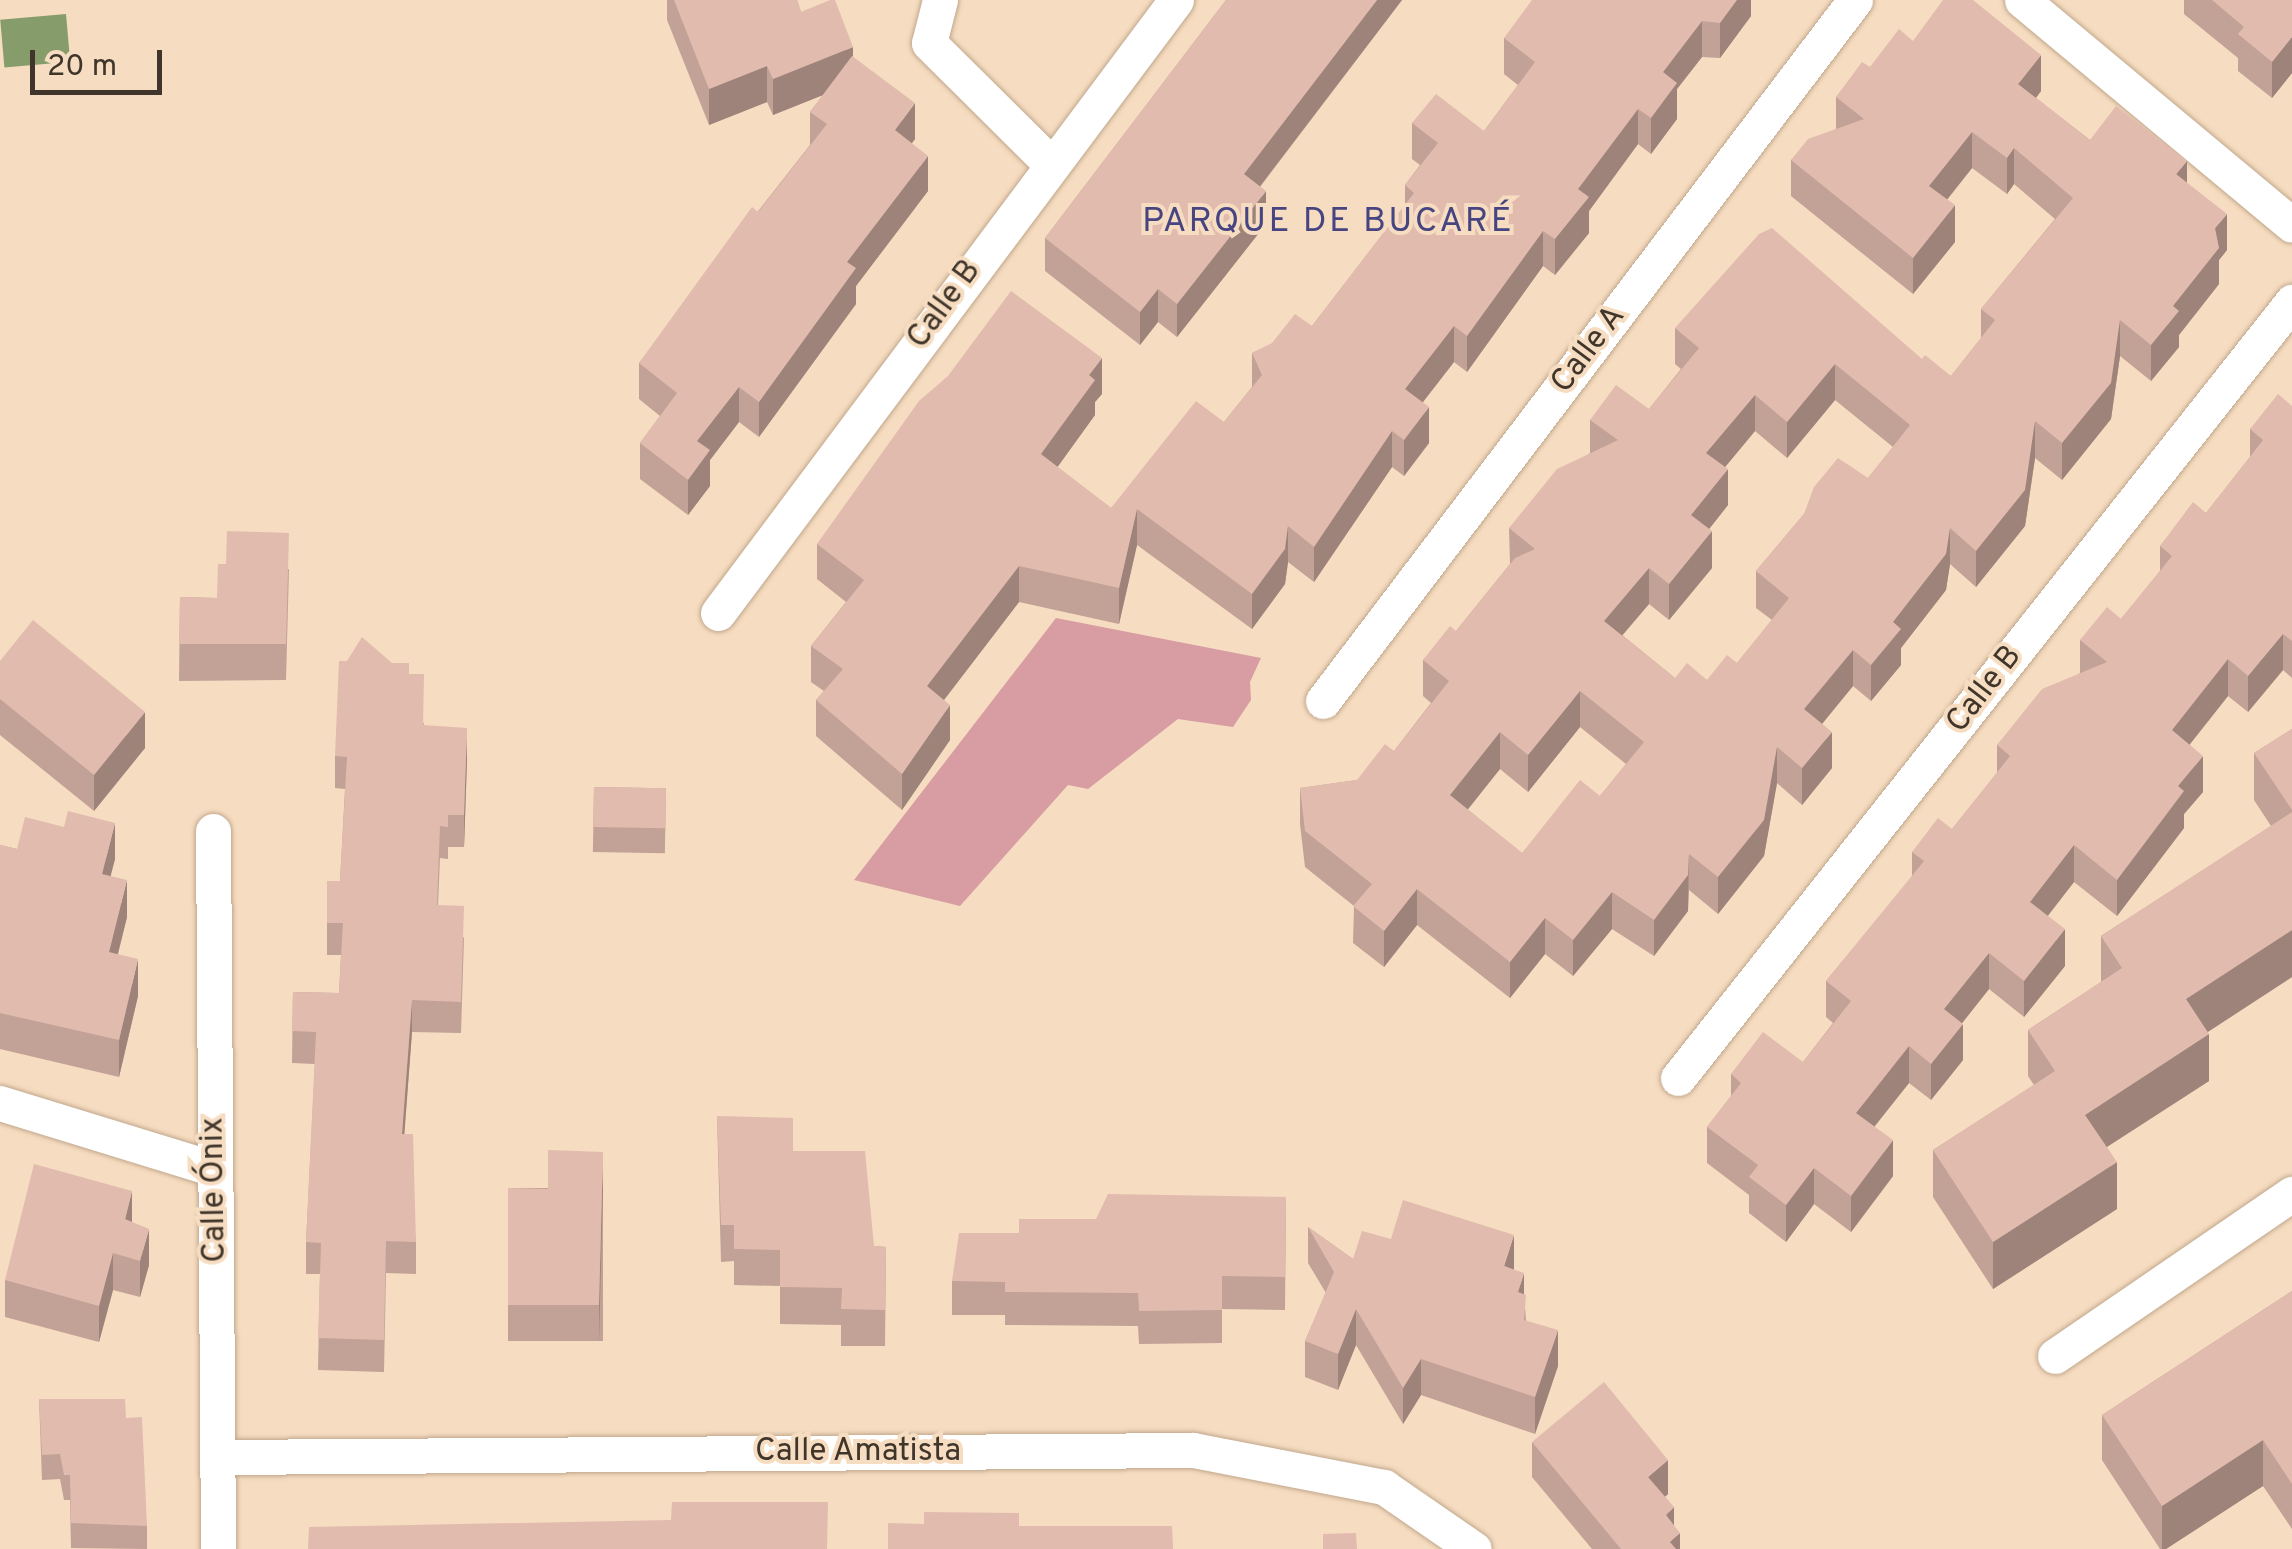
<!DOCTYPE html>
<meta charset="utf-8">
<style>
body{margin:0}
#map{position:relative;width:2292px;height:1549px;overflow:hidden;background:#f6dcc0;font-family:Overpass,sans-serif}
div>[style]{position:absolute}
.green>*{inset:0;background:#d89ca3}
.water>*{inset:0;background:#869c6b;transform-origin:0 0}
.roads{filter:drop-shadow(0 0 2px #c0a78c) drop-shadow(0 0 2px #c0a78c)}
.street>*{height:35px;margin:-17.5px;padding:0 17.5px;transform-origin:17.5px;border-radius:17.5px;background:#fff}
.wall>*{inset:0;background:#c2a196;transform-origin:0 0}
.shaded-wall>*{inset:0;background:#9e837a}
.building>*{inset:0;background:#e1bbae;transform-origin:0 0}
span{translate:-50% -50%;white-space:nowrap;text-align:center;line-height:1.15;-webkit-text-stroke:8px #f6dcc0;paint-order:stroke}
.street-label{font-size:32px;color:#3f352a}
.neighbourhood-label{font-size:35px;color:#474482;letter-spacing:2.5px}
.scale{position:absolute;left:30px;top:50px;width:132px;height:45px;box-sizing:border-box;border:5px solid #3f352a;border-top:0;padding-left:12px;font-size:30px;line-height:35px;white-space:nowrap;color:#3f352a;-webkit-text-stroke:8px #f6dcc0;paint-order:stroke}
</style>
<div id="map">
<div class="green">
<div style="clip-path:polygon(1056px 618px,1261px 658px,1250px 682px,1251px 700px,1233px 727px,1178px 719px,1088px 789px,1068px 785px,960px 906px,854px 880px)"></div>
</div>
<div class="water">
<div style="left:66px;top:14px;width:48px;height:66px;rotate:85deg"></div>
</div>
<div class="roads">
<div class="street">
<div style="left:940px;top:0;width:44px;rotate:104.3deg"></div>
<div style="left:929px;top:43px;width:170px;rotate:44.8deg"></div>
<div style="left:2022px;top:0;width:351px;rotate:39.8deg"></div>
<div style="left:718px;top:613px;width:765px;rotate:-53.23deg"></div>
<div style="left:1323px;top:701px;width:880px;rotate:-52.8deg"></div>
<div style="left:213px;top:831px;width:718px;rotate:89.6deg"></div>
<div style="left:1678px;top:1078px;width:990px;rotate:-51.65deg"></div>
<div style="left:0;top:1103px;width:224px;rotate:17.1deg"></div>
<div style="left:2055px;top:1356px;width:287px;rotate:-34.4deg"></div>
<div style="left:218px;top:1457px;width:975px;rotate:-0.41deg"></div>
<div style="left:1193px;top:1450px;width:195px;rotate:11deg"></div>
<div style="left:1384px;top:1487px;width:109px;rotate:34.6deg"></div>
</div>
</div>
<div class="wall">
<div style="clip-path:polygon(667px 0,797px 0,801px 12px,853px 57px,915px 139px,912px 143px,928px 191px,856px 286px,856px 304px,759px 437px,739px 422px,710px 460px,710px 486px,688px 515px,640px 479px,640px 443px,660px 416px,639px 399px,639px 363px,810px 145px,810px 112px,823px 95px,773px 115px,767px 102px,709px 125px,667px 20px)"></div>
<div style="clip-path:polygon(1226px 0,1402px 0,1260px 187px,1266px 224px,1177px 337px,1158px 322px,1140px 345px,1045px 271px,1045px 238px)"></div>
<div style="clip-path:polygon(1751px 0,1751px 16px,1720px 58px,1702px 57px,1677px 89px,1677px 119px,1651px 154px,1638px 144px,1589px 211px,1589px 233px,1555px 275px,1543px 266px,1467px 372px,1454px 362px,1423px 402px,1429px 443px,1404px 476px,1392px 467px,1314px 582px,1288px 562px,1285px 584px,1252px 629px,1137px 545px,1119px 624px,1019px 602px,944px 700px,950px 740px,902px 810px,816px 736px,816px 700px,824px 691px,811px 682px,811px 646px,846px 602px,817px 579px,817px 544px,1102px 394px,1095px 402px,1095px 415px,1057px 467px,1111px 508px,1224px 422px,1252px 387px,1252px 353px,1312px 326px,1405px 205px,1405px 185px,1420px 165px,1412px 159px,1412px 123px,1484px 131px,1518px 85px,1504px 74px,1504px 38px)"></div>
<div style="clip-path:polygon(2184px 0,2292px 0,2292px 73px,2272px 98px,2238px 71px,2238px 58px,2184px 14px)"></div>
<div style="clip-path:polygon(evenodd,1913px 41px,2041px 91px,2036px 98px,2090px 140px,2187px 183px,2227px 250px,2219px 260px,2219px 284px,2179px 335px,2179px 347px,2151px 381px,2120px 356px,2111px 419px,2062px 480px,2035px 458px,2025px 526px,1976px 587px,1950px 564px,1946px 590px,1901px 648px,1901px 665px,1871px 701px,1853px 686px,1822px 724px,1832px 768px,1802px 805px,1777px 783px,1764px 856px,1718px 914px,1689px 890px,1688px 911px,1654px 956px,1612px 929px,1573px 976px,1545px 954px,1510px 998px,1417px 925px,1384px 967px,1353px 943px,1354px 906px,1305px 867px,1300px 824px,1300px 788px,1357px 780px,1394px 751px,1431px 703px,1423px 696px,1423px 660px,1456px 631px,1510px 564px,1509px 528px,1590px 453px,1590px 420px,1649px 409px,1681px 369px,1675px 364px,1675px 328px,1922px 359px,1951px 376px,1981px 338px,1981px 309px,2055px 219px,2014px 184px,2007px 194px,1972px 168px,1947px 200px,1955px 242px,1913px 294px,1791px 196px,1791px 160px,1836px 129px,1836px 97px,1870px 67px,1913px 41px,1835px 400px,1893px 447px,1868px 478px,1804px 514px,1756px 571px,1756px 608px,1772px 620px,1737px 663px,1707px 680px,1675px 678px,1622px 635px,1649px 604px,1669px 620px,1712px 568px,1709px 529px,1728px 505px,1725px 467px,1755px 431px,1787px 458px,1835px 400px,1913px 41px,1580px 727px,1626px 764px,1600px 796px,1522px 853px,1467px 809px,1500px 769px,1528px 792px,1580px 727px)"></div>
<div style="clip-path:polygon(2292px 406px,2292px 678px,2283px 670px,2248px 712px,2228px 696px,2189px 745px,2203px 792px,2184px 814px,2184px 828px,2117px 916px,2074px 882px,2047px 916px,2065px 966px,2024px 1017px,1989px 989px,1962px 1023px,1963px 1060px,1931px 1100px,1909px 1083px,1874px 1126px,1893px 1176px,1851px 1232px,1814px 1204px,1786px 1242px,1749px 1213px,1749px 1195px,1707px 1163px,1707px 1127px,1731px 1096px,1731px 1074px,1803px 1062px,1833px 1023px,1826px 1017px,1826px 981px,1912px 877px,1912px 852px,1952px 829px,1997px 773px,1997px 745px,2080px 673px,2080px 640px,2121px 619px,2160px 571px,2160px 546px,2206px 513px,2250px 457px,2250px 429px)"></div>
<div style="clip-path:polygon(226px 564px,289px 569px,286px 680px,179px 681px,180px 597px,217px 598px)"></div>
<div style="clip-path:polygon(0 661px,145px 748px,94px 811px,0 735px)"></div>
<div style="clip-path:polygon(392px 663px,409px 674px,424px 725px,467px 760px,464px 847px,448px 847px,448px 859px,440px 858px,438px 906px,464px 938px,461px 1033px,412px 1032px,404px 1134px,416px 1242px,416px 1274px,386px 1273px,384px 1372px,318px 1370px,320px 1274px,306px 1274px,306px 1242px,315px 1064px,292px 1063px,293px 992px,339px 993px,341px 955px,327px 955px,327px 923px,340px 881px,345px 789px,335px 788px,335px 756px)"></div>
<div style="clip-path:polygon(2292px 729px,2292px 977px,2208px 1032px,2209px 1081px,2107px 1147px,2117px 1209px,1993px 1289px,1933px 1197px,1933px 1150px,2034px 1085px,2028px 1076px,2028px 1030px,2101px 982px,2101px 936px,2271px 826px,2254px 800px,2254px 753px)"></div>
<div style="left:594px;top:787px;width:72px;height:65px;rotate:1deg"></div>
<div style="clip-path:polygon(0 845px,17px 849px,115px 859px,110px 876px,127px 917px,118px 954px,138px 996px,119px 1077px,0 1049px)"></div>
<div style="clip-path:polygon(717px 1116px,793px 1151px,874px 1246px,886px 1247px,885px 1346px,841px 1346px,841px 1325px,780px 1324px,780px 1286px,734px 1285px,734px 1261px,721px 1262px)"></div>
<div style="left:508px;top:1188px;width:95px;height:153px"></div>
<div style="clip-path:polygon(1286px 1197px,1285px 1310px,1222px 1309px,1222px 1343px,1139px 1344px,1138px 1326px,1005px 1325px,1005px 1315px,952px 1315px,952px 1281px,1019px 1233px,1096px 1219px)"></div>
<div style="clip-path:polygon(132px 1222px,149px 1265px,140px 1297px,113px 1290px,99px 1342px,5px 1317px,5px 1280px)"></div>
<div style="clip-path:polygon(1308px 1227px,1353px 1259px,1391px 1239px,1514px 1270px,1524px 1295px,1526px 1320px,1558px 1366px,1535px 1434px,1421px 1395px,1403px 1424px,1356px 1345px,1338px 1390px,1305px 1377px,1305px 1341px,1326px 1293px,1308px 1263px)"></div>
<div style="clip-path:polygon(2292px 1291px,2292px 1529px,2263px 1486px,2166px 1549px,2160px 1549px,2102px 1460px,2102px 1415px)"></div>
<div style="clip-path:polygon(39px 1399px,126px 1418px,147px 1526px,147px 1549px,71px 1548px,70px 1500px,64px 1500px,60px 1479px,42px 1480px)"></div>
<div style="clip-path:polygon(1532px 1442px,1668px 1494px,1665px 1497px,1680px 1549px,1592px 1549px,1532px 1477px)"></div>
</div>
<div class="shaded-wall">
<div style="clip-path:polygon(1377px 0,1402px 0,1244px 207px,1244px 174px)"></div>
<div style="clip-path:polygon(1735px 0,1751px 0,1751px 16px,1720px 58px,1720px 23px)"></div>
<div style="clip-path:polygon(1702px 21px,1702px 57px,1677px 89px,1677px 119px,1651px 154px,1651px 118px,1663px 72px)"></div>
<div style="clip-path:polygon(2292px 37px,2292px 73px,2272px 98px,2272px 62px)"></div>
<div style="clip-path:polygon(853px 47px,853px 83px,773px 115px,773px 79px)"></div>
<div style="clip-path:polygon(2041px 55px,2041px 91px,2018px 121px,2018px 84px)"></div>
<div style="clip-path:polygon(767px 66px,767px 102px,709px 125px,709px 89px)"></div>
<div style="clip-path:polygon(915px 103px,915px 139px,895px 165px,895px 130px)"></div>
<div style="clip-path:polygon(1638px 109px,1638px 144px,1589px 211px,1589px 233px,1555px 275px,1555px 239px,1578px 189px)"></div>
<div style="clip-path:polygon(1972px 132px,1972px 168px,1929px 222px,1929px 186px)"></div>
<div style="clip-path:polygon(2014px 148px,2014px 184px,2007px 194px,2007px 158px)"></div>
<div style="clip-path:polygon(928px 156px,928px 191px,856px 286px,856px 304px,759px 437px,759px 402px,847px 262px)"></div>
<div style="clip-path:polygon(2187px 161px,2187px 197px,2176px 174px)"></div>
<div style="clip-path:polygon(1266px 191px,1266px 224px,1177px 337px,1177px 304px)"></div>
<div style="clip-path:polygon(1955px 205px,1955px 242px,1913px 294px,1913px 258px)"></div>
<div style="clip-path:polygon(2227px 214px,2227px 250px,2219px 260px,2219px 284px,2179px 335px,2179px 347px,2151px 381px,2151px 345px,2215px 228px)"></div>
<div style="clip-path:polygon(1543px 231px,1543px 266px,1467px 372px,1467px 336px)"></div>
<div style="clip-path:polygon(1158px 289px,1158px 322px,1140px 345px,1140px 312px)"></div>
<div style="clip-path:polygon(2120px 320px,2120px 356px,2111px 419px,2062px 480px,2062px 443px)"></div>
<div style="clip-path:polygon(1454px 326px,1454px 362px,1405px 425px,1405px 389px)"></div>
<div style="clip-path:polygon(1102px 358px,1102px 394px,1095px 402px,1095px 415px,1041px 490px,1041px 454px,1089px 375px)"></div>
<div style="clip-path:polygon(1835px 364px,1835px 400px,1787px 458px,1787px 422px)"></div>
<div style="clip-path:polygon(739px 387px,739px 422px,710px 460px,710px 486px,688px 515px,688px 480px,697px 441px)"></div>
<div style="clip-path:polygon(1755px 395px,1755px 431px,1706px 490px,1706px 453px)"></div>
<div style="clip-path:polygon(1429px 407px,1429px 443px,1404px 476px,1404px 440px)"></div>
<div style="clip-path:polygon(2035px 421px,2035px 458px,2025px 526px,1976px 587px,1976px 551px)"></div>
<div style="clip-path:polygon(1392px 431px,1392px 467px,1314px 582px,1314px 547px)"></div>
<div style="clip-path:polygon(1728px 469px,1728px 505px,1691px 552px,1691px 515px)"></div>
<div style="clip-path:polygon(1137px 509px,1137px 545px,1119px 624px,1119px 588px)"></div>
<div style="clip-path:polygon(1288px 526px,1288px 562px,1285px 584px,1252px 629px,1252px 594px)"></div>
<div style="clip-path:polygon(1950px 528px,1950px 564px,1946px 590px,1901px 648px,1901px 665px,1871px 701px,1871px 665px,1893px 622px)"></div>
<div style="clip-path:polygon(1712px 531px,1712px 568px,1669px 620px,1669px 584px)"></div>
<div style="clip-path:polygon(1019px 566px,1019px 602px,927px 722px,927px 686px)"></div>
<div style="clip-path:polygon(1649px 568px,1649px 604px,1604px 657px,1604px 621px)"></div>
<div style="clip-path:polygon(2283px 634px,2283px 670px,2248px 712px,2248px 676px)"></div>
<div style="clip-path:polygon(1853px 650px,1853px 686px,1804px 746px,1804px 709px)"></div>
<div style="clip-path:polygon(2228px 659px,2228px 696px,2172px 767px,2172px 730px)"></div>
<div style="clip-path:polygon(1580px 691px,1580px 727px,1528px 792px,1528px 755px)"></div>
<div style="clip-path:polygon(950px 705px,950px 740px,902px 810px,902px 774px)"></div>
<div style="clip-path:polygon(145px 712px,145px 748px,94px 811px,94px 775px)"></div>
<div style="clip-path:polygon(467px 728px,467px 760px,464px 847px,464px 815px)"></div>
<div style="clip-path:polygon(1500px 732px,1500px 769px,1450px 832px,1450px 795px)"></div>
<div style="clip-path:polygon(1832px 732px,1832px 768px,1802px 805px,1802px 768px)"></div>
<div style="clip-path:polygon(1777px 747px,1777px 783px,1764px 856px,1718px 914px,1718px 877px)"></div>
<div style="clip-path:polygon(2203px 756px,2203px 792px,2184px 814px,2184px 828px,2117px 916px,2117px 880px,2178px 786px)"></div>
<div style="clip-path:polygon(115px 823px,115px 859px,102px 910px,102px 874px)"></div>
<div style="clip-path:polygon(2074px 845px,2074px 882px,2030px 939px,2030px 902px)"></div>
<div style="clip-path:polygon(1689px 854px,1688px 911px,1654px 956px,1654px 920px)"></div>
<div style="clip-path:polygon(127px 880px,127px 917px,109px 989px,109px 952px)"></div>
<div style="clip-path:polygon(1417px 889px,1417px 925px,1384px 967px,1384px 931px)"></div>
<div style="clip-path:polygon(1612px 892px,1612px 929px,1573px 976px,1573px 940px)"></div>
<div style="clip-path:polygon(1545px 918px,1545px 954px,1510px 998px,1510px 962px)"></div>
<div style="clip-path:polygon(2065px 929px,2065px 966px,2024px 1017px,2024px 981px)"></div>
<div style="clip-path:polygon(2292px 930px,2292px 977px,2186px 1046px,2186px 999px)"></div>
<div style="clip-path:polygon(1989px 953px,1989px 989px,1944px 1046px,1944px 1009px)"></div>
<div style="clip-path:polygon(138px 959px,138px 996px,119px 1077px,119px 1040px)"></div>
<div style="clip-path:polygon(412px 1000px,412px 1032px,402px 1166px,402px 1134px)"></div>
<div style="clip-path:polygon(1963px 1024px,1963px 1060px,1931px 1100px,1931px 1064px)"></div>
<div style="clip-path:polygon(2209px 1034px,2209px 1081px,2085px 1161px,2085px 1115px)"></div>
<div style="clip-path:polygon(1909px 1046px,1909px 1083px,1856px 1150px,1856px 1113px)"></div>
<div style="clip-path:polygon(1893px 1140px,1893px 1176px,1851px 1232px,1851px 1196px)"></div>
<div style="clip-path:polygon(603px 1152px,603px 1188px,599px 1342px,599px 1305px)"></div>
<div style="clip-path:polygon(2117px 1162px,2117px 1209px,1993px 1289px,1993px 1242px)"></div>
<div style="clip-path:polygon(1814px 1168px,1814px 1204px,1786px 1242px,1786px 1205px)"></div>
<div style="clip-path:polygon(132px 1191px,132px 1228px,125px 1219px)"></div>
<div style="clip-path:polygon(149px 1229px,149px 1265px,140px 1297px,140px 1261px)"></div>
<div style="clip-path:polygon(1514px 1235px,1514px 1271px,1504px 1266px)"></div>
<div style="clip-path:polygon(113px 1253px,113px 1290px,99px 1342px,99px 1306px)"></div>
<div style="clip-path:polygon(1524px 1273px,1524px 1309px,1518px 1292px)"></div>
<div style="clip-path:polygon(1356px 1309px,1356px 1345px,1338px 1390px,1338px 1354px)"></div>
<div style="clip-path:polygon(1558px 1330px,1558px 1366px,1535px 1434px,1535px 1397px)"></div>
<div style="clip-path:polygon(1421px 1359px,1421px 1395px,1403px 1424px,1403px 1388px)"></div>
<div style="clip-path:polygon(2263px 1440px,2263px 1486px,2166px 1549px,2162px 1549px,2162px 1506px)"></div>
<div style="clip-path:polygon(1668px 1460px,1668px 1494px,1648px 1511px,1648px 1477px)"></div>
<div style="clip-path:polygon(1674px 1507px,1674px 1538px,1680px 1533px,1680px 1549px,1670px 1549px,1666px 1515px)"></div>
</div>
<div class="building">
<div style="clip-path:polygon(674px 0,797px 0,801px 12px,830px 0,835px 0,853px 47px,773px 79px,767px 66px,709px 89px)"></div>
<div style="clip-path:polygon(1226px 0,1377px 0,1244px 174px,1266px 191px,1177px 304px,1158px 289px,1140px 312px,1045px 238px)"></div>
<div style="clip-path:polygon(1532px 0,1737px 0,1720px 23px,1702px 21px,1663px 72px,1677px 83px,1651px 118px,1638px 109px,1578px 189px,1589px 197px,1555px 239px,1543px 231px,1467px 336px,1454px 326px,1405px 389px,1429px 407px,1404px 440px,1392px 431px,1314px 547px,1288px 526px,1285px 549px,1252px 594px,1137px 509px,1119px 588px,1019px 566px,927px 686px,950px 705px,902px 774px,816px 700px,843px 669px,811px 646px,864px 580px,817px 544px,919px 401px,948px 376px,1011px 291px,1102px 358px,1089px 375px,1095px 380px,1041px 454px,1111px 508px,1196px 401px,1224px 422px,1262px 375px,1252px 353px,1272px 343px,1295px 314px,1312px 326px,1414px 193px,1405px 185px,1438px 143px,1412px 123px,1436px 94px,1484px 131px,1535px 62px,1504px 38px)"></div>
<div style="clip-path:polygon(evenodd,1943px 0,1973px 0,2041px 55px,2018px 84px,2090px 140px,2116px 106px,2187px 161px,2176px 174px,2227px 214px,2215px 228px,2219px 248px,2173px 306px,2179px 311px,2151px 345px,2120px 320px,2111px 383px,2062px 443px,2035px 421px,2025px 490px,1976px 551px,1950px 528px,1946px 554px,1893px 622px,1901px 629px,1871px 665px,1853px 650px,1804px 709px,1832px 732px,1802px 768px,1777px 747px,1764px 820px,1718px 877px,1689px 854px,1688px 875px,1654px 920px,1612px 892px,1573px 940px,1545px 918px,1510px 962px,1417px 889px,1384px 931px,1353px 906px,1372px 884px,1305px 831px,1300px 788px,1357px 780px,1385px 744px,1394px 751px,1449px 681px,1423px 660px,1450px 626px,1456px 631px,1515px 558px,1535px 549px,1509px 528px,1557px 469px,1618px 440px,1590px 420px,1616px 385px,1649px 409px,1699px 348px,1675px 328px,1759px 234px,1772px 228px,1922px 359px,1925px 355px,1951px 376px,1995px 320px,1981px 309px,2073px 198px,2014px 148px,2007px 158px,1972px 132px,1929px 186px,1955px 205px,1913px 258px,1791px 160px,1808px 139px,1864px 119px,1836px 97px,1862px 62px,1870px 67px,1899px 29px,1913px 41px,1943px 0,1835px 364px,1910px 425px,1868px 478px,1838px 458px,1814px 487px,1804px 514px,1756px 571px,1789px 598px,1737px 663px,1727px 655px,1707px 680px,1687px 663px,1675px 678px,1604px 621px,1649px 568px,1669px 584px,1712px 531px,1691px 515px,1728px 469px,1706px 453px,1755px 395px,1787px 422px,1835px 364px,1943px 0,1580px 691px,1644px 742px,1600px 796px,1580px 780px,1522px 853px,1450px 795px,1500px 732px,1528px 755px,1580px 691px)"></div>
<div style="clip-path:polygon(2212px 0,2292px 0,2292px 37px,2272px 62px,2238px 34px,2244px 27px)"></div>
<div style="clip-path:polygon(852px 56px,915px 103px,895px 130px,928px 156px,847px 262px,856px 268px,759px 402px,739px 387px,697px 441px,710px 450px,688px 480px,640px 443px,677px 393px,639px 363px,752px 207px,758px 212px,827px 124px,810px 112px)"></div>
<div style="clip-path:polygon(2278px 394px,2292px 406px,2292px 641px,2283px 634px,2248px 676px,2228px 659px,2172px 730px,2203px 756px,2178px 786px,2184px 791px,2117px 880px,2074px 845px,2030px 902px,2065px 929px,2024px 981px,1989px 953px,1944px 1009px,1963px 1024px,1931px 1064px,1909px 1046px,1856px 1113px,1893px 1140px,1851px 1196px,1814px 1168px,1786px 1205px,1749px 1177px,1758px 1165px,1707px 1127px,1741px 1083px,1731px 1074px,1763px 1032px,1803px 1062px,1851px 1001px,1826px 981px,1924px 861px,1912px 852px,1938px 818px,1952px 829px,2010px 756px,1997px 745px,2042px 689px,2107px 662px,2080px 640px,2107px 607px,2121px 619px,2172px 556px,2160px 546px,2193px 502px,2206px 513px,2263px 440px,2250px 429px)"></div>
<div style="clip-path:polygon(227px 531px,289px 533px,286px 644px,179px 644px,180px 597px,217px 598px,218px 564px,226px 564px)"></div>
<div style="clip-path:polygon(33px 620px,145px 712px,94px 775px,0 699px,0 661px)"></div>
<div style="clip-path:polygon(362px 637px,392px 663px,409px 663px,409px 674px,424px 674px,423px 725px,467px 728px,464px 815px,448px 815px,448px 827px,440px 826px,437px 905px,464px 906px,461px 1002px,412px 1000px,402px 1134px,413px 1134px,416px 1242px,386px 1241px,384px 1340px,318px 1338px,321px 1243px,306px 1242px,316px 1032px,292px 1031px,293px 992px,339px 993px,343px 923px,327px 923px,327px 881px,340px 881px,347px 757px,335px 756px,339px 661px,347px 661px)"></div>
<div style="clip-path:polygon(2292px 729px,2292px 810px,2254px 753px)"></div>
<div style="left:594px;top:787px;width:72px;height:40px;rotate:1deg"></div>
<div style="clip-path:polygon(68px 811px,115px 823px,102px 874px,127px 880px,109px 952px,138px 959px,119px 1040px,0 1013px,0 845px,17px 849px,25px 817px,64px 827px)"></div>
<div style="clip-path:polygon(2292px 812px,2292px 930px,2186px 999px,2209px 1034px,2085px 1115px,2117px 1162px,1993px 1242px,1933px 1150px,2055px 1071px,2028px 1030px,2122px 968px,2101px 936px)"></div>
<div style="clip-path:polygon(717px 1116px,793px 1118px,793px 1151px,865px 1151px,874px 1246px,886px 1247px,885px 1310px,841px 1309px,842px 1288px,780px 1287px,780px 1250px,734px 1249px,734px 1225px,721px 1225px)"></div>
<div style="clip-path:polygon(548px 1150px,603px 1152px,599px 1305px,508px 1305px,508px 1188px,548px 1189px)"></div>
<div style="clip-path:polygon(34px 1164px,132px 1191px,125px 1219px,149px 1229px,140px 1261px,113px 1253px,99px 1306px,5px 1280px)"></div>
<div style="clip-path:polygon(1108px 1194px,1286px 1197px,1285px 1277px,1222px 1276px,1222px 1310px,1139px 1311px,1138px 1293px,1005px 1292px,1005px 1282px,952px 1281px,959px 1233px,1019px 1233px,1019px 1219px,1096px 1219px)"></div>
<div style="clip-path:polygon(1403px 1200px,1514px 1235px,1504px 1266px,1524px 1273px,1518px 1292px,1526px 1295px,1524px 1320px,1558px 1330px,1535px 1397px,1421px 1359px,1403px 1388px,1356px 1309px,1338px 1354px,1305px 1341px,1334px 1272px,1308px 1227px,1353px 1259px,1362px 1231px,1391px 1239px)"></div>
<div style="clip-path:polygon(2292px 1291px,2292px 1484px,2263px 1440px,2162px 1506px,2102px 1415px)"></div>
<div style="clip-path:polygon(1604px 1382px,1668px 1460px,1648px 1477px,1674px 1507px,1666px 1515px,1680px 1533px,1670px 1542px,1676px 1549px,1621px 1549px,1532px 1442px)"></div>
<div style="clip-path:polygon(39px 1399px,125px 1399px,126px 1418px,142px 1417px,147px 1526px,71px 1523px,70px 1475px,64px 1475px,60px 1454px,42px 1455px)"></div>
<div style="clip-path:polygon(672px 1502px,828px 1502px,827px 1549px,308px 1549px,309px 1527px,671px 1520px)"></div>
<div style="clip-path:polygon(924px 1512px,1019px 1513px,1019px 1526px,1172px 1526px,1173px 1549px,888px 1549px,888px 1523px,924px 1524px)"></div>
<div style="clip-path:polygon(1356px 1533px,1357px 1549px,1385px 1549px,1323px 1549px,1323px 1534px)"></div>
</div>
<div class="street-label">
<span style="left:945px;top:305px;rotate:-54deg">Calle B</span>
<span style="left:1589px;top:350px;rotate:-53deg">Calle A</span>
<span style="left:1985px;top:690px;rotate:-52deg">Calle B</span>
<span style="left:215px;top:1190px;rotate:-91deg">Calle Ónix</span>
<span style="left:858px;top:1452px">Calle Amatista</span>
</div>
<div class="neighbourhood-label">
<span style="left:1328px;top:222px">PARQUE DE BUCARÉ</span>
</div>
<div class="scale">20 m</div>
</div>
